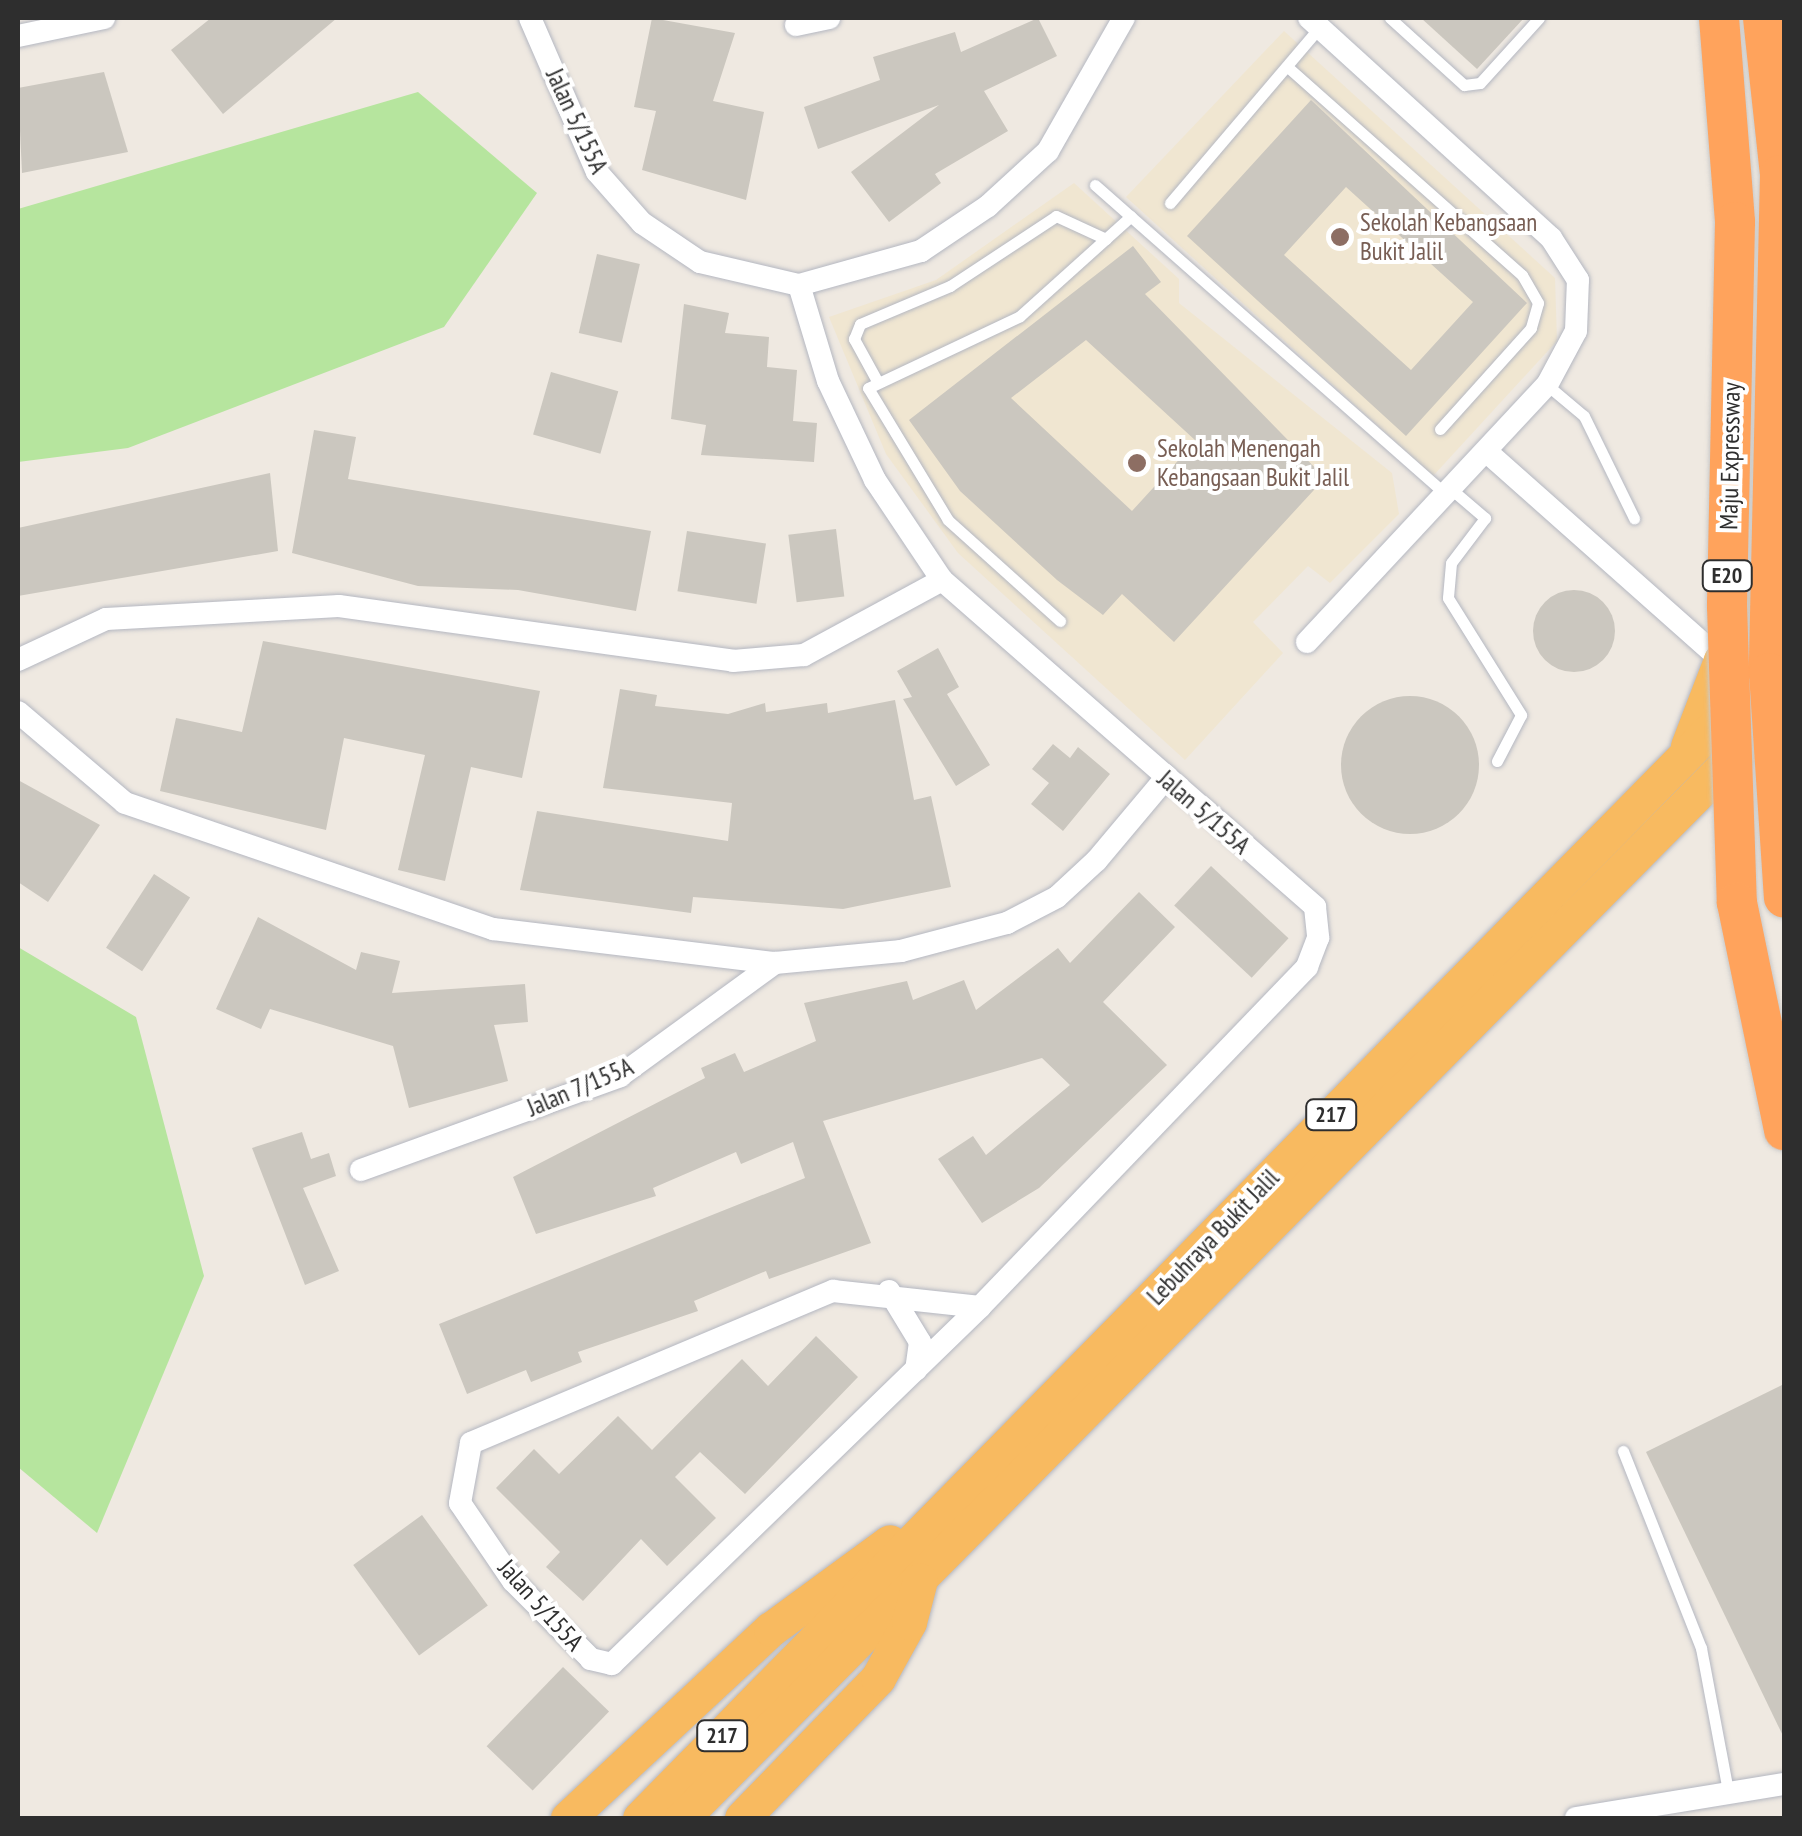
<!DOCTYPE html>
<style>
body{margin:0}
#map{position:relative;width:1802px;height:1836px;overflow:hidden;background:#efe9e1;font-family:"PT Sans Narrow",sans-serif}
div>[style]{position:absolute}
.education>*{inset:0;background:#f0e6d1}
.green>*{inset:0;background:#b6e59e}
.building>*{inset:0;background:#cbc7bf;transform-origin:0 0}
.round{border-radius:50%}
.roads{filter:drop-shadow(0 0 2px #b4b7c1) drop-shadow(0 0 2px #b4b7c1)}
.service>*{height:11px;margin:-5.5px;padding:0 5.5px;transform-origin:5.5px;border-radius:5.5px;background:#fff}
.minor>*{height:22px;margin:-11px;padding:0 11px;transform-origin:11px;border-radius:11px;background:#fff}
.trunk>*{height:35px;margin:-17.5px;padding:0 17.5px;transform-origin:17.5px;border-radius:17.5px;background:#f8ba60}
.bridges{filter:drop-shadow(0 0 2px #c9c9c9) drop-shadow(0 0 2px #c9c9c9)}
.motorway-bridge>*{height:40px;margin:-20px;padding:0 20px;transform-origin:20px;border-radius:20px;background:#ffa35c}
.dots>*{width:28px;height:28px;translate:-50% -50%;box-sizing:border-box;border:5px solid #fff;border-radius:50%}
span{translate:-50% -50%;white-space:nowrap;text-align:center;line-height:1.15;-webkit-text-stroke:8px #fff;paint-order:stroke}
.shield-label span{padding:2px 8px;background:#fff;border:2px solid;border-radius:8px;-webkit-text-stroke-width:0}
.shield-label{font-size:22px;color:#2e2e2e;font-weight:700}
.street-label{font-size:25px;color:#2e2e2e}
.education-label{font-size:25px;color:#785e54}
.left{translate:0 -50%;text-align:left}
.frame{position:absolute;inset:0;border:20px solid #2e2e2e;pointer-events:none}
</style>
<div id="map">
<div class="education">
<div style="clip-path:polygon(1284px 31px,1555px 278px,1557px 341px,1433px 476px,1126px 197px)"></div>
<div style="clip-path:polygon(1074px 183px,1179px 279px,1179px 303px,1392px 473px,1399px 514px,1330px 583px,1308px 566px,1253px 622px,1283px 653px,1185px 760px,958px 553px,886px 454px,829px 317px,936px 280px)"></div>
</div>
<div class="green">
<div style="clip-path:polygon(418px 92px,537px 193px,444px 327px,128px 448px,18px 462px,18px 209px)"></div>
<div style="clip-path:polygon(18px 947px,136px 1017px,204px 1276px,97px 1533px,18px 1467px)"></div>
</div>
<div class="building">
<div style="clip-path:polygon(211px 18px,337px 18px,223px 114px,171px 50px)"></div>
<div style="clip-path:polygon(652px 18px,735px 33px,713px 101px,764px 112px,746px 200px,642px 170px,656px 111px,634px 107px)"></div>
<div style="clip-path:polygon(1038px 18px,1057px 56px,984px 91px,1008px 131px,935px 174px,941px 183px,889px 222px,851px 172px,939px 105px,818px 149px,804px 107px,880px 80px,873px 57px,955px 32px,961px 52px)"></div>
<div style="clip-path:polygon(1421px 18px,1524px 18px,1477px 69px)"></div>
<div style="clip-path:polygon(104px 72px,128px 152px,22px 173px,18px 88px)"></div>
<div style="clip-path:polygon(evenodd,1311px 100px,1527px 303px,1406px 436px,1187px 236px,1311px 100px,1346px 187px,1473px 302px,1411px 370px,1284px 255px,1346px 187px)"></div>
<div style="clip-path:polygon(evenodd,1133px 246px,1161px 282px,1145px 294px,1325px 478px,1174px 642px,1122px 594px,1103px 615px,1057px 580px,960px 491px,909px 420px,1133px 246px,1086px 340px,1196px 441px,1132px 511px,1011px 398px,1086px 340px)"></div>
<div style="left:597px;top:254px;width:44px;height:81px;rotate:13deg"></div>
<div style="clip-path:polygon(684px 304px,729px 313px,725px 333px,769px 337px,767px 367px,797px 370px,793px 421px,817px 423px,814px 462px,701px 455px,706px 425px,671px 419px)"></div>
<div style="left:551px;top:372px;width:70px;height:65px;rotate:16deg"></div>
<div style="clip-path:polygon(314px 430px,356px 437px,348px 479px,651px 531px,636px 611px,518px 590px,418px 586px,292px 553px)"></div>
<div style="clip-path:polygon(270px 473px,278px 551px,18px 596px,18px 528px)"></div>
<div style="left:836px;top:529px;width:68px;height:48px;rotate:83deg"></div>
<div style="left:687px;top:531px;width:80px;height:61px;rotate:9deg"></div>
<div class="round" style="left:1533px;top:590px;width:82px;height:82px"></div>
<div style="clip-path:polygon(263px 641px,540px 691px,522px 778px,471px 767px,445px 881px,398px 870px,425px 755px,344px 738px,326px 830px,160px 791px,176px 718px,242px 732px)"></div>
<div style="clip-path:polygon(938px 648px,959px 687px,947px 694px,990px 765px,956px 786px,903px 699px,912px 697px,897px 671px)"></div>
<div style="clip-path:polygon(620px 689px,657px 695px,655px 706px,728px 714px,765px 703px,766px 712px,827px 703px,828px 713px,895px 700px,914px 800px,931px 796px,951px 887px,843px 909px,693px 897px,691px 913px,520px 890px,537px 811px,728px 841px,732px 803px,603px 788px)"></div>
<div class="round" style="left:1341px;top:696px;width:138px;height:138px"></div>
<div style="clip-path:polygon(1053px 744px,1070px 758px,1078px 747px,1110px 774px,1063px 831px,1031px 804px,1049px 783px,1032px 769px)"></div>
<div style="clip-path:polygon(18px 780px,100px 825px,48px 902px,18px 882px)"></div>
<div style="left:1211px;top:866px;width:106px;height:54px;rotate:43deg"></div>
<div style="left:154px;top:874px;width:43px;height:88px;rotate:33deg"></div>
<div style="clip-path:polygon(1139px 892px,1175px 927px,1103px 1002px,1167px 1065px,1039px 1188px,982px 1223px,938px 1159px,973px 1136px,986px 1155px,1070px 1085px,1042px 1058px,823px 1121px,871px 1243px,769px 1279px,766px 1271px,694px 1301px,698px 1311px,578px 1352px,582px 1362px,531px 1382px,526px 1370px,467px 1394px,439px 1324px,805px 1178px,793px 1142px,741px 1164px,736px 1152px,653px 1188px,656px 1196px,536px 1234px,513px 1177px,705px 1078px,701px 1068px,735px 1053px,744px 1072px,816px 1041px,804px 1003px,907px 981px,913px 1000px,964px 980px,976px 1010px,1058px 948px,1070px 963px)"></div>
<div style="clip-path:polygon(258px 917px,356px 970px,361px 952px,400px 961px,392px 993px,525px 984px,528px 1022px,494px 1025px,508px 1081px,409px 1108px,393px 1046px,270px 1009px,261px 1029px,216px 1009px)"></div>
<div style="clip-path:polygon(302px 1132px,311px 1159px,329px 1153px,336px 1176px,303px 1188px,339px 1271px,305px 1285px,252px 1148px)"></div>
<div style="clip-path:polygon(816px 1336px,858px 1377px,745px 1494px,700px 1452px,675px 1477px,716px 1518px,667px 1566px,641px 1539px,583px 1601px,546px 1567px,560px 1552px,496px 1488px,534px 1449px,559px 1474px,618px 1416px,652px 1450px,742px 1359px,768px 1386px)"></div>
<div style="clip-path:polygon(1784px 1384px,1784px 1738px,1646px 1452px)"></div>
<div style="left:422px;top:1515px;width:112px;height:85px;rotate:54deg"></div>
<div style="left:563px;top:1667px;width:64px;height:110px;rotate:44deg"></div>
</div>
<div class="roads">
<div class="service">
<div style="left:1390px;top:18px;width:100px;rotate:42.2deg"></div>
<div style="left:1464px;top:85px;width:16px;rotate:-7deg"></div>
<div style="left:1480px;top:83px;width:88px;rotate:-47.8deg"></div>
<div style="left:1291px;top:70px;width:309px;rotate:41.6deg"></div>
<div style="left:1522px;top:275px;width:32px;rotate:60deg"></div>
<div style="left:1538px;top:303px;width:26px;rotate:106deg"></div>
<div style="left:1531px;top:328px;width:136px;rotate:132deg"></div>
<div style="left:1095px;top:185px;width:468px;rotate:41.4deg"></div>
<div style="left:1170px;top:203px;width:231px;rotate:-49.6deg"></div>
<div style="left:876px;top:379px;width:46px;rotate:-118.8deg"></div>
<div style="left:854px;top:339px;width:16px;rotate:-68deg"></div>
<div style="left:860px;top:324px;width:98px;rotate:-22.9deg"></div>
<div style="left:950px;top:286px;width:127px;rotate:-33.4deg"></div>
<div style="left:1056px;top:216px;width:55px;rotate:24.7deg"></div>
<div style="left:1547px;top:385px;width:48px;rotate:40deg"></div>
<div style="left:1584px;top:416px;width:114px;rotate:63.9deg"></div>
<div style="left:1451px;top:489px;width:45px;rotate:40.5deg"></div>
<div style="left:1485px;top:518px;width:56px;rotate:127.1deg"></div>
<div style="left:1451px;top:563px;width:35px;rotate:95deg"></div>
<div style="left:1448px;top:598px;width:138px;rotate:58deg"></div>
<div style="left:1521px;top:715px;width:52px;rotate:117.6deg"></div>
<div style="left:1060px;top:621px;width:151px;rotate:-138deg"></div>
<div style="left:948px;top:520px;width:154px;rotate:-121.2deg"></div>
<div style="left:868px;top:388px;width:168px;rotate:-25.3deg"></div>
<div style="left:1020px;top:316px;width:149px;rotate:-42deg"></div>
<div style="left:1623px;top:1451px;width:212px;rotate:68.4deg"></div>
<div style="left:1701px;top:1648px;width:151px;rotate:79.3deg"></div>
</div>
<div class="minor">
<div style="left:530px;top:18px;width:168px;rotate:66.5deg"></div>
<div style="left:597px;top:172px;width:68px;rotate:48.6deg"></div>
<div style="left:642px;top:223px;width:70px;rotate:33.9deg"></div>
<div style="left:700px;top:262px;width:102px;rotate:13.1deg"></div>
<div style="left:799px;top:285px;width:127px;rotate:-15.6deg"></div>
<div style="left:921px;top:251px;width:81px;rotate:-33.9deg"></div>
<div style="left:988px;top:206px;width:81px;rotate:-42.5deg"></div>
<div style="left:1048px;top:151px;width:153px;rotate:-60.3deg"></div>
<div style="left:796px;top:25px;width:34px;rotate:-12deg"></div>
<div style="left:18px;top:36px;width:88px;rotate:-11.8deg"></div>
<div style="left:799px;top:285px;width:100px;rotate:73.2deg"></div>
<div style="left:828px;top:381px;width:110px;rotate:64.6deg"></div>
<div style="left:875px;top:480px;width:120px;rotate:56.2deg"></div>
<div style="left:942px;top:580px;width:496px;rotate:41.2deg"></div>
<div style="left:1315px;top:907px;width:31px;rotate:84deg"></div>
<div style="left:1318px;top:938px;width:31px;rotate:111deg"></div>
<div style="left:1307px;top:967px;width:472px;rotate:133.9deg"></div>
<div style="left:980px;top:1307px;width:513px;rotate:135.87deg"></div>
<div style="left:612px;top:1664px;width:22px;rotate:-167deg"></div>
<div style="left:591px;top:1659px;width:110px;rotate:-135deg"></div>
<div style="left:513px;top:1581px;width:94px;rotate:-124.2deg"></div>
<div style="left:460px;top:1503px;width:61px;rotate:-79.6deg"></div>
<div style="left:471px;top:1443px;width:393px;rotate:-22.8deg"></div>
<div style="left:833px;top:1291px;width:148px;rotate:6.2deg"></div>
<div style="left:1487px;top:452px;width:313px;rotate:41.6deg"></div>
<div style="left:1307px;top:642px;width:352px;rotate:-47deg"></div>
<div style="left:1547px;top:385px;width:61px;rotate:-61.8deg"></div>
<div style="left:1576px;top:331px;width:51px;rotate:-87.8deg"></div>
<div style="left:1578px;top:280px;width:50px;rotate:-122.7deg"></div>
<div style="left:1551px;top:238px;width:327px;rotate:-137.7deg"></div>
<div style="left:18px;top:660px;width:97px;rotate:-25deg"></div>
<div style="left:106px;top:619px;width:233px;rotate:-3.2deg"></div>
<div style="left:339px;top:606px;width:398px;rotate:7.9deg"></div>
<div style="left:733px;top:661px;width:71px;rotate:-4.8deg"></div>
<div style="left:804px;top:655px;width:157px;rotate:-28.5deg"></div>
<div style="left:18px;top:712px;width:140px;rotate:40.4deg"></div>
<div style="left:125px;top:803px;width:389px;rotate:18.9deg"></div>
<div style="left:493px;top:929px;width:284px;rotate:6.9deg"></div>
<div style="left:775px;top:963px;width:127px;rotate:-5.4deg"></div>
<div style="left:901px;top:951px;width:110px;rotate:-14.8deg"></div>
<div style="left:1007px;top:923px;width:56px;rotate:-27.5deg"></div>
<div style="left:1057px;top:897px;width:54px;rotate:-42.8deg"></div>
<div style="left:1097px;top:860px;width:106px;rotate:-50deg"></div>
<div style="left:361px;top:1170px;width:276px;rotate:-19.9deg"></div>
<div style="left:620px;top:1076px;width:192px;rotate:-36.1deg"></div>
<div style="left:889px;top:1291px;width:60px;rotate:58.7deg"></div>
<div style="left:920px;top:1342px;width:28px;rotate:98deg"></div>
<div style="left:1576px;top:1818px;width:211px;rotate:-9.3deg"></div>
</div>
<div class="trunk">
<div style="left:1688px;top:746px;width:92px;rotate:-69deg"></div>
<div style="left:1721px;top:660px;width:97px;rotate:-53.8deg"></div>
<div style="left:568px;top:1818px;width:277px;rotate:-43deg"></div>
<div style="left:771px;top:1629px;width:147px;rotate:-36.2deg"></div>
<div style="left:640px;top:1818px;width:1631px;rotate:-45.47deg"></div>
<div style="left:682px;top:1818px;width:1566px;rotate:-45.26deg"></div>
<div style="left:742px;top:1818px;width:195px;rotate:-45.8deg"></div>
<div style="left:878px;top:1678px;width:64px;rotate:-61deg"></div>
<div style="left:909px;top:1622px;width:43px;rotate:-75.3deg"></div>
</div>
</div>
<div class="bridges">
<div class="motorway-bridge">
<div style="left:1719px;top:18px;width:205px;rotate:85.5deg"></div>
<div style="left:1735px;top:222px;width:384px;rotate:91.2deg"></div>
<div style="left:1727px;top:606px;width:297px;rotate:88.1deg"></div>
<div style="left:1737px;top:903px;width:232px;rotate:78.3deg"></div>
<div style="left:1763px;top:18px;width:158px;rotate:83.8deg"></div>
<div style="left:1780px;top:175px;width:498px;rotate:91.3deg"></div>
<div style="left:1769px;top:673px;width:225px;rotate:86.2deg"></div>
</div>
</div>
<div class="dots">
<div style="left:1340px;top:237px;background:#8d6e63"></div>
<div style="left:1137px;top:463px;background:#8d6e63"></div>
</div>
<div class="shield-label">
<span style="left:1727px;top:576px">E20</span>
<span style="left:1331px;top:1115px">217</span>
<span style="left:722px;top:1736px">217</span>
</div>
<div class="street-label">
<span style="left:577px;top:121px;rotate:65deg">Jalan 5/155A</span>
<span style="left:1730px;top:456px;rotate:-89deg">Maju Expressway</span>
<span style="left:1204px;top:812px;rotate:41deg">Jalan 5/155A</span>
<span style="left:580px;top:1087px;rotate:-23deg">Jalan 7/155A</span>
<span style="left:1213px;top:1237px;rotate:-46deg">Lebuhraya Bukit Jalil</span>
<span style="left:541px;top:1605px;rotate:48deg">Jalan 5/155A</span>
</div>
<div class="education-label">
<span class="left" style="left:1360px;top:237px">Sekolah Kebangsaan<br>Bukit Jalil</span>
<span class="left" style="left:1157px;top:463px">Sekolah Menengah<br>Kebangsaan Bukit Jalil</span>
</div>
<div class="frame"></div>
</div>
